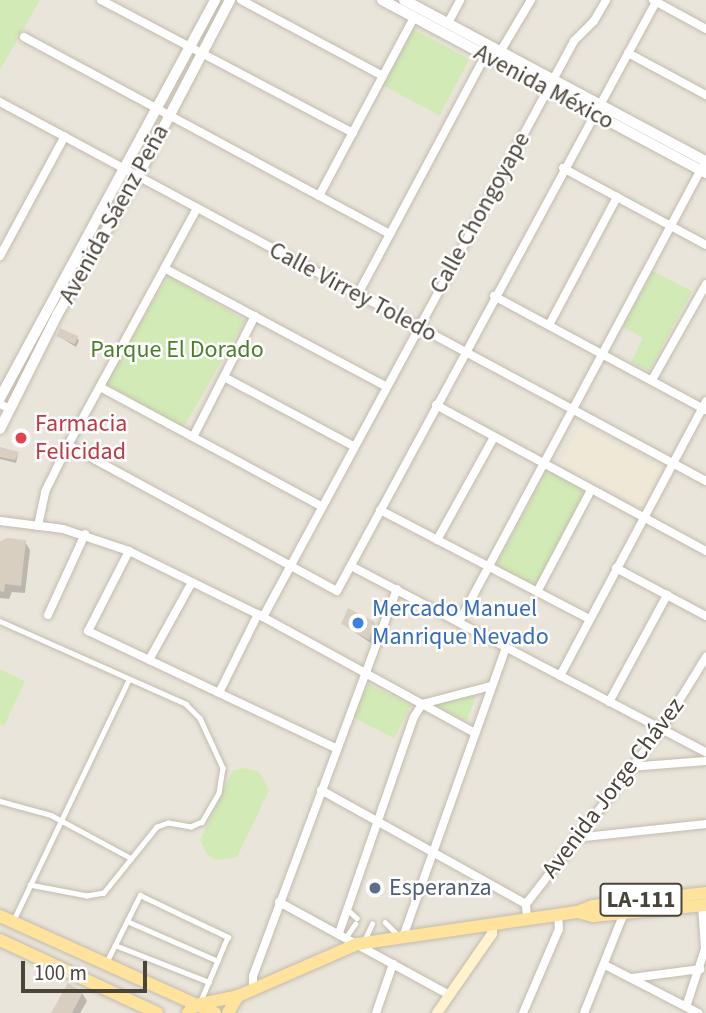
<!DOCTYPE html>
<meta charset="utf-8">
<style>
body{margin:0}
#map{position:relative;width:706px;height:1013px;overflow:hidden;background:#f6f3ec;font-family:"Source Sans 3",sans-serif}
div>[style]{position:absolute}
.residential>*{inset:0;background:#eae5da;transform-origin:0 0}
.education>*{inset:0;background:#efe8d6;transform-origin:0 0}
.green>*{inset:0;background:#d2eab5;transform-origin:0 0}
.shadow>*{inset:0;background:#0003}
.building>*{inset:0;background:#d8cfc1;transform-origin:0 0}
.roads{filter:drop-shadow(0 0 2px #c2bbae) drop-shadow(0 0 2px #c2bbae)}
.service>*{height:4.5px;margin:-2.25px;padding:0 2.25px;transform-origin:2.25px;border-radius:2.25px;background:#fff}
.minor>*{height:8px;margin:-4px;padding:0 4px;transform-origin:4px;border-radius:4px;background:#fff}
.tertiary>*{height:10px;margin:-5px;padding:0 5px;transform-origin:5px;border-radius:5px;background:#fff}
.secondary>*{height:10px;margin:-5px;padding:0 5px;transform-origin:5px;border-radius:5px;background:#fff3cd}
.primary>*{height:12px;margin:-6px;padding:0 6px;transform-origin:6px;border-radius:6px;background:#ffe39c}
.dots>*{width:19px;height:19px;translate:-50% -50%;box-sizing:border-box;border:4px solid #fff;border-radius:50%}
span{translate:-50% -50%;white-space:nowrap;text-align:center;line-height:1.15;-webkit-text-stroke:5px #fff;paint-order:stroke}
.shield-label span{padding:2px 5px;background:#fff;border:2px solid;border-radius:5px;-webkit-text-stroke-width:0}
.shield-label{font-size:23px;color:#4b4439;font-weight:700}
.street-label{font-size:24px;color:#4b4439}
.park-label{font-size:24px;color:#4a7f2a}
.health-label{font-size:24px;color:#be3a42}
.left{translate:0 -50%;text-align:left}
.shop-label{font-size:24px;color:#366cbe}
.service-label{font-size:24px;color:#4e5e75}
.scale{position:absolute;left:21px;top:961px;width:126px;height:32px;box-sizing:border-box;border:4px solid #4b4439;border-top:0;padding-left:9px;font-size:21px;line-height:24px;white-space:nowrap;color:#4b4439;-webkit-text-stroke:5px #fff;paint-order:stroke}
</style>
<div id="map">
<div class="residential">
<div style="left:0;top:0;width:706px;height:1013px"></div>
</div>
<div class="education">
<div style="left:580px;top:425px;width:94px;height:43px;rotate:28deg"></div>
</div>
<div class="green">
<div style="clip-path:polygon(0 0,40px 0,0 70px)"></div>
<div style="left:413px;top:29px;width:64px;height:64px;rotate:28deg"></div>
<div style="clip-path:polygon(653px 271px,692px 291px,649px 371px,631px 362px,643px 338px,623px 327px)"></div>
<div style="left:168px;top:276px;width:89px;height:124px;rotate:30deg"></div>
<div style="left:547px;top:470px;width:47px;height:110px;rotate:28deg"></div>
<div style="clip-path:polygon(0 669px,25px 681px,4px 726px,0 724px)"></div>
<div style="left:369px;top:684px;width:47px;height:37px;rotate:27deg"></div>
<div style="clip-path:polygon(477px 692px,467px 721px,436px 706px,436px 704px)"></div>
<div style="clip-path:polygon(246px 768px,259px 772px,269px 790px,237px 857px,216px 860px,207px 854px,200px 840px,233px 770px)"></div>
</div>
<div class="shadow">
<div style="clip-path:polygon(58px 336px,77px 338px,79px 341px,76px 347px)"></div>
<div style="clip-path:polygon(0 451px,18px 454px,16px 463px,0 459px)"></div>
<div style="clip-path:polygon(0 542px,25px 542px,30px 550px,25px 593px,12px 592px,9px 599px,0 598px)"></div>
<div style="clip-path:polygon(374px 623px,377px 629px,372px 644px,343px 624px)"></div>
<div style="clip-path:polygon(82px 993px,87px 1001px,80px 1013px,53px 1013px)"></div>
</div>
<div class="building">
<div style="left:60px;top:328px;width:20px;height:9px;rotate:24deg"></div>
<div style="clip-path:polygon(0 447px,19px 452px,15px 460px,0 457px)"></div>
<div style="clip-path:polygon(7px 538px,26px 540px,21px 586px,5px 584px,4px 592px,0 591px,0 541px)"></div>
<div style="clip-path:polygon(348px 608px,375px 622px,369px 640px,341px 624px)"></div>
<div style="clip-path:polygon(68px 983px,83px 992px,72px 1013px,51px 1013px)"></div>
</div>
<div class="roads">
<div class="service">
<div style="left:0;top:621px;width:204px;rotate:24deg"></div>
<div style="left:186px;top:704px;width:20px;rotate:45deg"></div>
<div style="left:200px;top:718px;width:55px;rotate:65.3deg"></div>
<div style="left:223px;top:768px;width:25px;rotate:99deg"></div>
<div style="left:219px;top:793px;width:34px;rotate:120deg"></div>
<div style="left:202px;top:822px;width:12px;rotate:156deg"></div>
<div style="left:191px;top:827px;width:23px;rotate:-170deg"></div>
<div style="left:168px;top:823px;width:12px;rotate:160deg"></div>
<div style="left:157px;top:827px;width:85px;rotate:128.8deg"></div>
<div style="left:104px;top:893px;width:17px;rotate:170deg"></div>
<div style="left:87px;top:896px;width:58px;rotate:-169.1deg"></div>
<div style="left:0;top:801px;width:53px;rotate:15.4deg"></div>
<div style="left:51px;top:815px;width:91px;rotate:28.3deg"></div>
<div style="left:348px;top:910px;width:12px;rotate:42deg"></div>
<div style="left:13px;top:921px;width:268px;rotate:-64.4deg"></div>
<div style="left:127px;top:921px;width:99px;rotate:23.7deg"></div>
<div style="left:385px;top:922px;width:18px;rotate:45deg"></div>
<div style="left:346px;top:937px;width:16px;rotate:-55deg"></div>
<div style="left:364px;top:941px;width:19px;rotate:-65deg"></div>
<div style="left:115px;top:945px;width:101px;rotate:21.5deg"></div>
<div style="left:106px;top:963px;width:76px;rotate:-63.4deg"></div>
<div style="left:140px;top:895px;width:98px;rotate:25.5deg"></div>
<div style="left:228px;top:937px;width:69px;rotate:112.9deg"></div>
</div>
<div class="minor">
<div style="left:101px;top:0;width:285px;rotate:27.8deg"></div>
<div style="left:241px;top:0;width:161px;rotate:28.2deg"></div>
<div style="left:653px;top:0;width:60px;rotate:28.7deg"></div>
<div style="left:448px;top:23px;width:26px;rotate:-62deg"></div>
<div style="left:24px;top:37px;width:416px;rotate:28.3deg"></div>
<div style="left:500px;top:52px;width:61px;rotate:-59.2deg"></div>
<div style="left:628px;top:53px;width:89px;rotate:28.3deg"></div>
<div style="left:0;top:102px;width:801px;rotate:28.23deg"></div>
<div style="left:563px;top:168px;width:162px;rotate:28.3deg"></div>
<div style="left:319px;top:196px;width:203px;rotate:-62deg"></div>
<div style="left:0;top:256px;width:136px;rotate:-61.6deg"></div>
<div style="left:166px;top:269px;width:248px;rotate:28.1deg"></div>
<div style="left:358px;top:294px;width:270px;rotate:-61.9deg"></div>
<div style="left:494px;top:296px;width:241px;rotate:28.3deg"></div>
<div style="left:549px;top:325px;width:145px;rotate:-62deg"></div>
<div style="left:224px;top:377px;width:146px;rotate:28.1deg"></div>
<div style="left:652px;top:380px;width:110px;rotate:-60.6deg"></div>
<div style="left:100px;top:387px;width:251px;rotate:28.3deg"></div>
<div style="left:0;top:404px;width:11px;rotate:27deg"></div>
<div style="left:436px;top:405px;width:307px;rotate:28.4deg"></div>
<div style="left:193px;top:437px;width:136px;rotate:-62.9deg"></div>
<div style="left:68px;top:445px;width:306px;rotate:28.5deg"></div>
<div style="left:337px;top:591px;width:672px;rotate:-61.57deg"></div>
<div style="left:380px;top:510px;width:236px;rotate:27.5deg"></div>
<div style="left:0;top:521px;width:64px;rotate:7.2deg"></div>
<div style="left:63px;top:529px;width:70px;rotate:18.4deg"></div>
<div style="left:129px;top:551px;width:149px;rotate:26.2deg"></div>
<div style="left:263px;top:617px;width:239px;rotate:28.7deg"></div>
<div style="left:38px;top:526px;width:35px;rotate:-78deg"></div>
<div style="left:45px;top:492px;width:52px;rotate:-63.9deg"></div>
<div style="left:68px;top:445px;width:270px;rotate:-61.4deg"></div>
<div style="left:437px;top:540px;width:118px;rotate:-61deg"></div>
<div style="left:129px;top:551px;width:90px;rotate:117.1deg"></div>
<div style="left:88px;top:631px;width:274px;rotate:25.3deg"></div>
<div style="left:351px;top:566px;width:401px;rotate:27.7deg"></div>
<div style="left:616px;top:568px;width:102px;rotate:28.1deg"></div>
<div style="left:537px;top:592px;width:115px;rotate:-62.1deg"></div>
<div style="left:48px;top:615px;width:89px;rotate:-65.4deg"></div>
<div style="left:263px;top:617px;width:655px;rotate:-61.63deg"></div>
<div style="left:574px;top:41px;width:28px;rotate:-45deg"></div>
<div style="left:594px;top:21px;width:24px;rotate:-60deg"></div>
<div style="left:459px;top:622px;width:524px;rotate:-61.87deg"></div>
<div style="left:149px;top:660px;width:89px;rotate:-61.1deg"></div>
<div style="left:560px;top:676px;width:311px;rotate:-62deg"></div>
<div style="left:219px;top:693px;width:88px;rotate:-63.7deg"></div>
<div style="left:609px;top:702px;width:122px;rotate:-61.5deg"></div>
<div style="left:629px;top:767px;width:77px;rotate:-4.5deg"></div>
<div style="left:321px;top:790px;width:235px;rotate:29.1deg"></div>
<div style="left:575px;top:838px;width:132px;rotate:-6.1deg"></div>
<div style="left:279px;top:902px;width:192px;rotate:28.6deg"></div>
<div style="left:527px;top:919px;width:15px;rotate:-94deg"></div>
<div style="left:526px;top:904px;width:220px;rotate:-52.2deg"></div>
<div style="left:661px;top:730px;width:86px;rotate:-58.3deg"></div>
<div style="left:339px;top:933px;width:229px;rotate:-70.9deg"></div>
<div style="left:414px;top:717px;width:15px;rotate:-58deg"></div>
<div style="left:422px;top:704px;width:71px;rotate:-14.6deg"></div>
<div style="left:404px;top:934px;width:304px;rotate:-70.4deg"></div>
<div style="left:605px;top:965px;width:105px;rotate:27.3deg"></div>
<div style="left:632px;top:978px;width:69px;rotate:-7.5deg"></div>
<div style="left:253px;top:989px;width:13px;rotate:-90deg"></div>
<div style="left:253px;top:976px;width:413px;rotate:-69.6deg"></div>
<div style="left:686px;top:1007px;width:61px;rotate:-71.9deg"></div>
<div style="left:705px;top:949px;width:44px;rotate:-93.9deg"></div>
<div style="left:376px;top:1013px;width:52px;rotate:-70.9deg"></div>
<div style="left:523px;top:1013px;width:91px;rotate:-66.8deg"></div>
<div style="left:559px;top:929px;width:14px;rotate:-94deg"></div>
<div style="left:584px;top:1013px;width:108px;rotate:-68.2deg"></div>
</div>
<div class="tertiary">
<div style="left:382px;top:0;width:367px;rotate:28.1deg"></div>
<div style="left:404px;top:0;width:342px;rotate:28.1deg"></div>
<div style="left:0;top:398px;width:452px;rotate:-61.6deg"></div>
<div style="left:0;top:429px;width:127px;rotate:-63.4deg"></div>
<div style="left:57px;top:315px;width:161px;rotate:-59.8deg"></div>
<div style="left:138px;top:176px;width:199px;rotate:-62.4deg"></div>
</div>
<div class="secondary">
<div style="left:437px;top:1013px;width:96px;rotate:-55.2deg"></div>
<div style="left:492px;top:934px;width:10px;rotate:-90deg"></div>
</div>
<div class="primary">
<div style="left:578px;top:912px;width:16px;rotate:15deg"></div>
<div style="left:593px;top:916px;width:114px;rotate:-5.6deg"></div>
<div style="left:0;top:916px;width:236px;rotate:24.3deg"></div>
<div style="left:0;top:940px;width:173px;rotate:24.9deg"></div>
<div style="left:188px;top:1013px;width:11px;rotate:-49deg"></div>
<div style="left:195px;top:1005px;width:44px;rotate:-11.8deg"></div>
<div style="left:238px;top:996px;width:130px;rotate:-23.6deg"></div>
<div style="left:357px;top:944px;width:222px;rotate:-8.3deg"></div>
<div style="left:577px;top:912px;width:17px;rotate:-21deg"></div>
<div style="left:593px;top:906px;width:114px;rotate:-6.6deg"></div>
<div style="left:228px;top:1013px;width:20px;rotate:-60deg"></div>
</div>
</div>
<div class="dots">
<div style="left:21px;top:438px;background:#e0444e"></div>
<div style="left:358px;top:623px;background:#3f7fe0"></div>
<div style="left:375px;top:888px;background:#5c6f8a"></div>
</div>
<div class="shield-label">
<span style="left:641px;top:900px">LA-111</span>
</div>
<div class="street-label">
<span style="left:544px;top:87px;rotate:28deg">Avenida México</span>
<span style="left:480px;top:213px;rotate:-61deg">Calle Chongoyape</span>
<span style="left:114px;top:214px;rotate:-61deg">Avenida Sáenz Peña</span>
<span style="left:353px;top:292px;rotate:28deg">Calle Virrey Toledo</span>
<span style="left:613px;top:788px;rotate:-53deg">Avenida Jorge Chávez</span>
</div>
<div class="park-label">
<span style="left:177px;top:350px">Parque El Dorado</span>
</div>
<div class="health-label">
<span class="left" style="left:35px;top:438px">Farmacia<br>Felicidad</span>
</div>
<div class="shop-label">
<span class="left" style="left:372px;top:623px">Mercado Manuel<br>Manrique Nevado</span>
</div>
<div class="service-label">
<span class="left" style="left:389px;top:888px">Esperanza</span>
</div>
<div class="scale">100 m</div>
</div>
